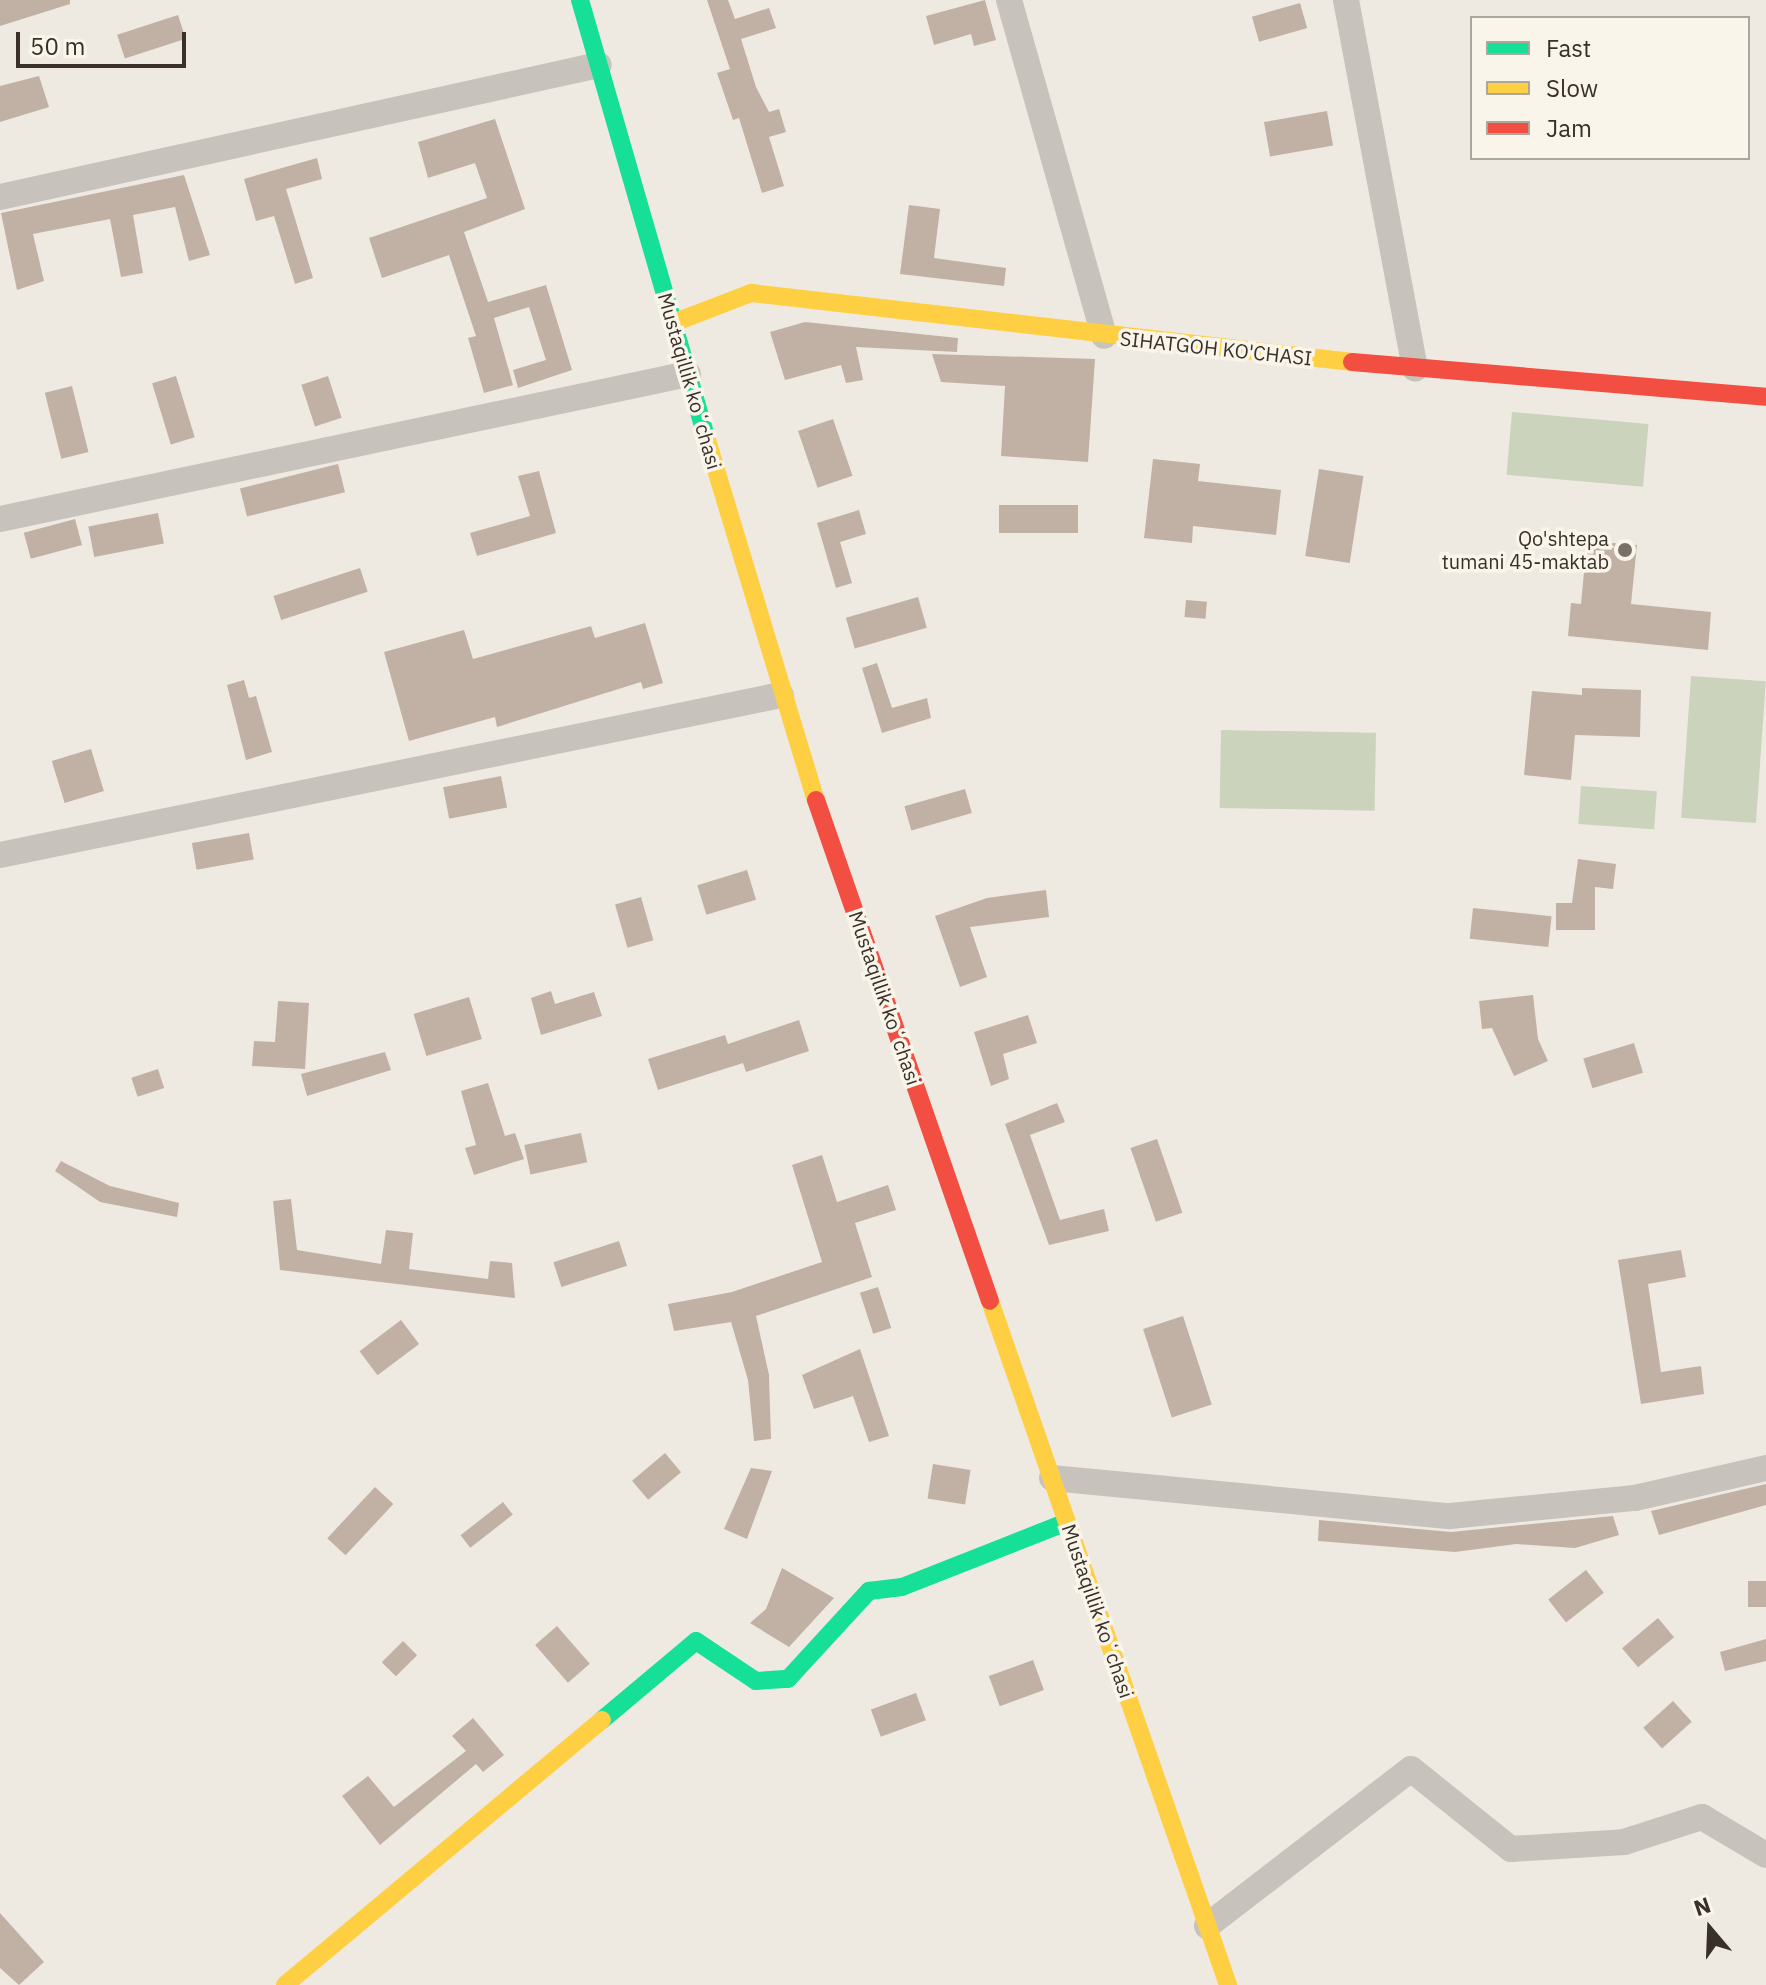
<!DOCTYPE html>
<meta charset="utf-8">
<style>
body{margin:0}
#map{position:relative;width:1766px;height:1985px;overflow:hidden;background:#eeeae2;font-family:"IBM Plex Sans",sans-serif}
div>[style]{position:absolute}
.green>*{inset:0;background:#cbd3bd;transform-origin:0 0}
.building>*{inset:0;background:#c1b1a4;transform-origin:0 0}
.street>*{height:26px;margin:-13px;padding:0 13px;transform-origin:13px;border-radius:13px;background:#c7c3bc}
.fast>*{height:18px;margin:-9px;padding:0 9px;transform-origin:9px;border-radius:9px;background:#16e098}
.slow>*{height:18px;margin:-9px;padding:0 9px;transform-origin:9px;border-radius:9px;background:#ffcf43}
.jam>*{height:18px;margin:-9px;padding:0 9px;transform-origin:9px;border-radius:9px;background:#f24e42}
.dots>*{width:22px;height:22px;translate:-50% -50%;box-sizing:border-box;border:4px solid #faf5ea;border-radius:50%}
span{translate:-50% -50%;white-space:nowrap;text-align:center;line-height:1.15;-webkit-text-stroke:7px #faf5ea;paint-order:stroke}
.street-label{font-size:20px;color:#383029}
.poi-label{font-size:20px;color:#383029}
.right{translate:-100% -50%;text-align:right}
.legend{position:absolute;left:1470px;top:16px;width:280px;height:144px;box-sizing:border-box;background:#faf5ea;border:2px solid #aca69d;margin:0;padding:10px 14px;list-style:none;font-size:24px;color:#383029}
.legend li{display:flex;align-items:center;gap:16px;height:40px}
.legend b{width:40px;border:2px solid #aca69d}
.north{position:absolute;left:1670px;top:1889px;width:80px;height:80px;-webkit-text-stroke:6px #faf5ea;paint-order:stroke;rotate:341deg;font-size:22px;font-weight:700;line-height:32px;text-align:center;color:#383029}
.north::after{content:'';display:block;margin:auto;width:28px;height:36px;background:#383029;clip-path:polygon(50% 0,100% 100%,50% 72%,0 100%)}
.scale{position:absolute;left:16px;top:32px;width:170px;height:36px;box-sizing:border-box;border:4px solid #383029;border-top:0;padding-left:10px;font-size:24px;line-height:28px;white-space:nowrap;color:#383029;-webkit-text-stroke:6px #faf5ea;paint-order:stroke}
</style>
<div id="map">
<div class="green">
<div style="left:1512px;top:412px;width:137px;height:63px;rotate:5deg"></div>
<div style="left:1691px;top:676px;width:75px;height:142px;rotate:4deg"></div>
<div style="left:1221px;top:730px;width:155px;height:78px;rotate:1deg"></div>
<div style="left:1581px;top:786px;width:76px;height:38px;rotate:4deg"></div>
</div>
<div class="building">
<div style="clip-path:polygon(0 0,70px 0,70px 4px,0 26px)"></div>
<div style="clip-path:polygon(707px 0,728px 0,735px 19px,769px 8px,776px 28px,741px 39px,756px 87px,769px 112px,779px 109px,786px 132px,769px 137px,784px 186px,762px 193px,739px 118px,733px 120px,717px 73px,730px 69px)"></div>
<div style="clip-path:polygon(985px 0,996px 40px,974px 46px,971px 34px,934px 45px,926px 16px)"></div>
<div style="left:1300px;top:3px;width:26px;height:50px;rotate:74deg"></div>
<div style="left:178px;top:15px;width:25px;height:64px;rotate:72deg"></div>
<div style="clip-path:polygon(39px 76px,49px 107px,0 122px,0 86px)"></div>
<div style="left:1327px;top:111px;width:35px;height:64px;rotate:80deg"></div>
<div style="clip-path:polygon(495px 119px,525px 209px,464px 232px,488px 302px,546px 285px,572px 370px,518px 388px,513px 370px,546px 360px,529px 307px,494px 318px,513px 385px,484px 393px,468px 338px,476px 336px,449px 255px,382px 278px,369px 238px,487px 198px,475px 163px,428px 178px,418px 142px)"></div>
<div style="clip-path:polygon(317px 158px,322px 179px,286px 189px,313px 278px,295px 284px,274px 216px,256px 221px,244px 179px)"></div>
<div style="clip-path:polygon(184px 175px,210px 255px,189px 261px,175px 207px,133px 215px,143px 273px,121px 277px,110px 219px,33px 234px,44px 281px,17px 290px,1px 213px)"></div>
<div style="clip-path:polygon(909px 205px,940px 209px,934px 258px,1006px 268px,1004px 286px,900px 274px)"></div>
<div style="clip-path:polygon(805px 322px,958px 338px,957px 352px,856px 347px,863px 380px,846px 383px,841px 365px,785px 380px,770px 332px)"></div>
<div style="clip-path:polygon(932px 354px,1095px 359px,1088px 462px,1001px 456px,1005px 386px,941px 382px)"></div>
<div style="left:176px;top:376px;width:64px;height:25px;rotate:73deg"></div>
<div style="left:328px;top:376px;width:44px;height:28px;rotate:72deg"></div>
<div style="left:72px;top:386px;width:68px;height:28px;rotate:76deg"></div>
<div style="left:833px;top:419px;width:60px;height:37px;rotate:71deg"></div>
<div style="clip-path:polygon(1153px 459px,1200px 464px,1198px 481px,1281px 490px,1276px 535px,1193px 526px,1192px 543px,1144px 538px)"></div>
<div style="left:338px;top:464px;width:29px;height:101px;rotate:76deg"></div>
<div style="left:1319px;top:469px;width:45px;height:88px;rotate:9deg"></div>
<div style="clip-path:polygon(539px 471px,556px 533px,477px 556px,470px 533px,530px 516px,518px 476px)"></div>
<div style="left:999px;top:505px;width:79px;height:28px"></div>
<div style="clip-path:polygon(859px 510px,866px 534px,840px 542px,852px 583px,836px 588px,817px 523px)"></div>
<div style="left:158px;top:513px;width:31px;height:71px;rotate:79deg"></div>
<div style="left:75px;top:519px;width:27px;height:53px;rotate:75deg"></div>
<div style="clip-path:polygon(1587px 541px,1637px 545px,1631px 604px,1711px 612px,1708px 650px,1568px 636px,1571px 603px,1581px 604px)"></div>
<div style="left:360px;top:568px;width:25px;height:91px;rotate:72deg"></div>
<div style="left:918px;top:597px;width:32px;height:75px;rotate:74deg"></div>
<div style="left:1186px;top:600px;width:21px;height:17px;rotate:5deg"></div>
<div style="clip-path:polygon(645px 623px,663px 683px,643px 689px,641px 682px,497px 727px,495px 717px,409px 741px,384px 652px,464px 630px,473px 659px,591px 626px,595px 638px)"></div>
<div style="clip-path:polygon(877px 663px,892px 708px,927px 698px,931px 718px,882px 733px,862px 668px)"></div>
<div style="clip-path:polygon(244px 680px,249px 698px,256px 696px,272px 752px,246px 760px,227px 685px)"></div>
<div style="clip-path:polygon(1582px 688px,1641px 690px,1640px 737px,1575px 735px,1571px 780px,1524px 775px,1532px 691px,1582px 695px)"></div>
<div style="left:91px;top:749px;width:44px;height:41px;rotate:73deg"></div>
<div style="left:501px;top:776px;width:32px;height:59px;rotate:79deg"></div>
<div style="left:965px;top:789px;width:25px;height:63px;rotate:74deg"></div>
<div style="left:249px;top:833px;width:27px;height:58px;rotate:80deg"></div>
<div style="clip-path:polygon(1578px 859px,1616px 864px,1613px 889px,1595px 887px,1595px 930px,1556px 930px,1556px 903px,1572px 903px)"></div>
<div style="left:747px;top:870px;width:31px;height:52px;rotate:73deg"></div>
<div style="clip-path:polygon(1046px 890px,1049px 917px,970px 927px,987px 977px,960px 987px,935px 916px,987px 898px)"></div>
<div style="left:641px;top:897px;width:45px;height:27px;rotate:74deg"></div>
<div style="left:1473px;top:908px;width:79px;height:31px;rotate:6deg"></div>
<div style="clip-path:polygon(551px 991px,555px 1004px,594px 992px,602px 1016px,541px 1035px,531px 998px)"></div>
<div style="clip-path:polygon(1533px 995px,1538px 1039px,1548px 1061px,1514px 1076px,1492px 1028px,1482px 1029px,1479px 1001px)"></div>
<div style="left:469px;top:997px;width:44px;height:58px;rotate:73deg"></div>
<div style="clip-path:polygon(278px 1001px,309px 1003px,305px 1069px,252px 1066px,254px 1041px,275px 1042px)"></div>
<div style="clip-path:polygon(1028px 1015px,1037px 1043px,1003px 1054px,1009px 1079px,991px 1086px,974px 1032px)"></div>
<div style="clip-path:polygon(799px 1020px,809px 1051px,746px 1072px,743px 1063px,658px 1090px,648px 1059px,725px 1035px,728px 1044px)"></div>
<div style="left:1634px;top:1043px;width:31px;height:53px;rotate:73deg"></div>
<div style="clip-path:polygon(385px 1052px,391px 1070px,307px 1096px,301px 1074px)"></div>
<div style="left:158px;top:1069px;width:20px;height:28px;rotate:72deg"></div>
<div style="clip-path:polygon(488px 1083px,505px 1136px,515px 1133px,524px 1159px,474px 1175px,465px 1148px,476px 1145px,461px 1091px)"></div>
<div style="clip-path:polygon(1057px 1103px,1065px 1122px,1030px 1135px,1060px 1220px,1104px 1209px,1109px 1231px,1049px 1245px,1005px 1124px)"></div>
<div style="left:581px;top:1133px;width:30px;height:58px;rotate:78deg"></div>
<div style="left:1157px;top:1139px;width:78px;height:28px;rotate:71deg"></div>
<div style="clip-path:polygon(822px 1155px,837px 1202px,888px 1185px,896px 1210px,855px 1223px,872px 1277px,756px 1316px,769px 1375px,771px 1439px,754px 1441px,748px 1380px,731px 1322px,674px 1331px,668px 1304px,732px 1292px,822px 1262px,792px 1165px)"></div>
<div style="clip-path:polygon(61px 1161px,110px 1186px,179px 1203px,177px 1217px,100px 1202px,55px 1171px)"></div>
<div style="clip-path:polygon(291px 1199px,297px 1250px,381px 1264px,386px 1230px,413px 1233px,409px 1269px,488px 1279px,490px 1261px,512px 1263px,515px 1298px,280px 1270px,273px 1201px)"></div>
<div style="left:619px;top:1241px;width:26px;height:69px;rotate:72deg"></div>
<div style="clip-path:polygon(1681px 1250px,1686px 1277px,1648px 1284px,1661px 1372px,1701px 1366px,1704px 1394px,1641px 1404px,1618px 1260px)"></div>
<div style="left:878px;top:1287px;width:43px;height:19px;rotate:72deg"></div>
<div style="left:1183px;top:1316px;width:93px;height:42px;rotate:72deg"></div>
<div style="left:401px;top:1320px;width:30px;height:52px;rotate:53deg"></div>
<div style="clip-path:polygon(860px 1349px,889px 1436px,869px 1442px,853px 1396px,814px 1409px,802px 1375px)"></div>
<div style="left:665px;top:1453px;width:25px;height:43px;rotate:50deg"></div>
<div style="left:933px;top:1464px;width:38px;height:35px;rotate:9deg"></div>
<div style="clip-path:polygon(751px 1468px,772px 1471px,747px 1539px,724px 1529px)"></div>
<div style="clip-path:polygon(1766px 1484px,1766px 1505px,1659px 1535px,1651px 1511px)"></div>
<div style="left:375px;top:1487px;width:25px;height:70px;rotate:43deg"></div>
<div style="left:503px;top:1502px;width:16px;height:54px;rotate:52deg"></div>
<div style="clip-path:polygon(1613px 1516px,1619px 1535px,1575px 1548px,1516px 1544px,1455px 1552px,1318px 1541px,1319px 1520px,1451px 1532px)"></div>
<div style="clip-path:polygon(782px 1568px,834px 1598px,789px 1647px,750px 1623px,766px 1609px)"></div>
<div style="left:1586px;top:1570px;width:29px;height:48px;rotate:52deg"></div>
<div style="left:1748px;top:1581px;width:18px;height:26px"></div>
<div style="left:1658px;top:1618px;width:25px;height:47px;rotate:50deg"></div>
<div style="left:557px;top:1626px;width:50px;height:29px;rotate:49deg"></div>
<div style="clip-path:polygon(1766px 1639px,1766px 1661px,1725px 1671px,1720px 1652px)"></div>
<div style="left:403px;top:1641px;width:20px;height:30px;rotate:45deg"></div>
<div style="left:1033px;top:1660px;width:32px;height:47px;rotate:70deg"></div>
<div style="left:916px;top:1693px;width:29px;height:48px;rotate:70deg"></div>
<div style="left:1673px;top:1701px;width:28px;height:40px;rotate:48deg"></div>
<div style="clip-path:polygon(473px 1718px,504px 1755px,483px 1772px,476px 1764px,380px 1845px,342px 1796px,368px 1776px,394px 1807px,466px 1751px,452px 1736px)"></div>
<div style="clip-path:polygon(0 1913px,44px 1962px,19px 1985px,0 1968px)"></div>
</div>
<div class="street">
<div style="left:1009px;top:0;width:349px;rotate:74.2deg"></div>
<div style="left:1346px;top:0;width:375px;rotate:79.4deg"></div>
<div style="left:0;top:197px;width:613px;rotate:-12.43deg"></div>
<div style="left:0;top:519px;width:703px;rotate:-11.9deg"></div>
<div style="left:0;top:855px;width:797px;rotate:-11.58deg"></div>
<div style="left:1052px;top:1478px;width:400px;rotate:5.5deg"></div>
<div style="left:1450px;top:1516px;width:186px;rotate:-5.6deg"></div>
<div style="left:1635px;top:1498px;width:134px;rotate:-12.9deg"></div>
<div style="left:1207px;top:1926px;width:257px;rotate:-37.6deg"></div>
<div style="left:1411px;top:1769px;width:128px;rotate:38.7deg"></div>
<div style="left:1511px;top:1849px;width:113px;rotate:-3.5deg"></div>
<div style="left:1624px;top:1842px;width:82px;rotate:-17.8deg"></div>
<div style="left:1702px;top:1817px;width:74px;rotate:30.7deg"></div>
</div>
<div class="fast">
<div style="left:580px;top:0;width:458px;rotate:73.9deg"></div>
<div style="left:602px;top:1720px;width:123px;rotate:-40deg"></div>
<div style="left:696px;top:1641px;width:72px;rotate:33.7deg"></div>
<div style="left:756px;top:1681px;width:32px;rotate:-4deg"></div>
<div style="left:788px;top:1679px;width:120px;rotate:-47.4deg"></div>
<div style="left:869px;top:1591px;width:33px;rotate:-7deg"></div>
<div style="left:902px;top:1587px;width:177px;rotate:-21.5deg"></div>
</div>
<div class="slow">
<div style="left:673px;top:323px;width:84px;rotate:-21deg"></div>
<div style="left:751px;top:293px;width:605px;rotate:6.55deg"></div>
<div style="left:707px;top:440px;width:376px;rotate:73.2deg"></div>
<div style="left:990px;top:1301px;width:724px;rotate:70.81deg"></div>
<div style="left:285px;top:1985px;width:413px;rotate:-39.9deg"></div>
</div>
<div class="jam">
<div style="left:1352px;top:362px;width:415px;rotate:4.8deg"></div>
<div style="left:816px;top:800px;width:530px;rotate:70.85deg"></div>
</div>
<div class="dots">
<div style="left:1625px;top:550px;background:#78716a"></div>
</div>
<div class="street-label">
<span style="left:1216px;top:348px;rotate:6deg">SIHATGOH KO'CHASI</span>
<span style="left:690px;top:381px;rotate:74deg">Mustaqillik koʻchasi</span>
<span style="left:885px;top:998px;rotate:71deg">Mustaqillik koʻchasi</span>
<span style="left:1098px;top:1611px;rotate:71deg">Mustaqillik koʻchasi</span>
</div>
<div class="poi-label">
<span class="right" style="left:1609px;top:550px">Qo'shtepa<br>tumani 45-maktab</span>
</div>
<ul class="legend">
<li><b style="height:10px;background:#16e098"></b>Fast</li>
<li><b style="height:10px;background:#ffcf43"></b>Slow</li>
<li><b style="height:10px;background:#f24e42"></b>Jam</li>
</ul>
<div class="north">N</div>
<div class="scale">50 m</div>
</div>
